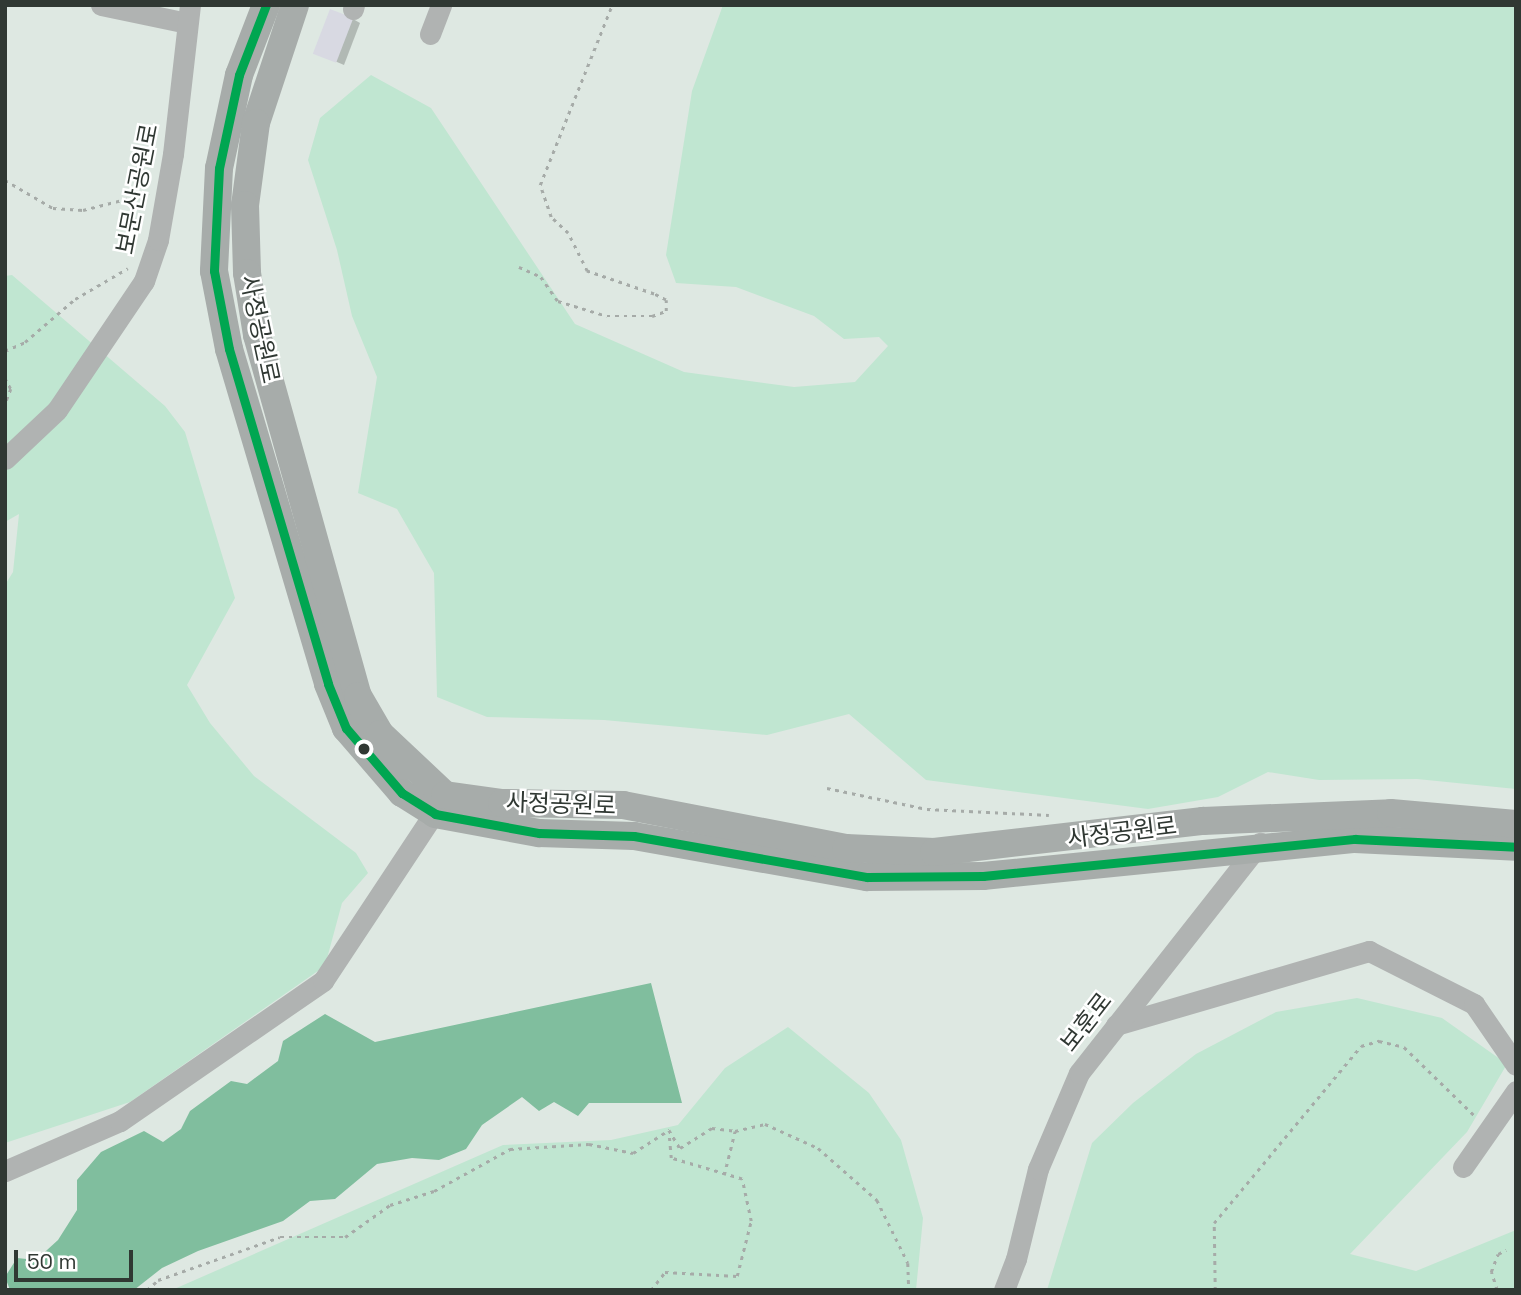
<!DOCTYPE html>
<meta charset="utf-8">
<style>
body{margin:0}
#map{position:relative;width:1521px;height:1295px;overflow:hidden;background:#dee8e2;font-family:"Space Grotesk","Noto Sans KR",sans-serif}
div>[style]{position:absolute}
.green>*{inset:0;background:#c0e6d1}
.water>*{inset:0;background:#80be9e}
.shadow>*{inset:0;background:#0003}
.building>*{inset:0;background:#d8d9e2;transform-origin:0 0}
.path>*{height:2.5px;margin-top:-1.25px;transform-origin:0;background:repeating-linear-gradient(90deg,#a6aba8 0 3.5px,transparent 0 8.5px)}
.minor>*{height:21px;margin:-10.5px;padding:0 10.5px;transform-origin:10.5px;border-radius:10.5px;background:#b0b3b2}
.major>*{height:28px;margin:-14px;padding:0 14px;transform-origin:14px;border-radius:14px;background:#a7acaa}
.bus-1>*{height:9px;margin:-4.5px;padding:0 4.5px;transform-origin:4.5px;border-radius:4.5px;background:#00a651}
.dots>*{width:19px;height:19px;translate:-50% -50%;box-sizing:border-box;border:4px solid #fff;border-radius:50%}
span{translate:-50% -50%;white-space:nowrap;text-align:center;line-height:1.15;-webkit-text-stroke:5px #fff;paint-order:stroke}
.street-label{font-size:24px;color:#303833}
.frame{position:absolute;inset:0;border:7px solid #303833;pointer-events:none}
.scale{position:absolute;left:14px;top:1250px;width:119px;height:32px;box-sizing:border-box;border:4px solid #303833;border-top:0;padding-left:9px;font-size:21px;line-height:24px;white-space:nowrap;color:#303833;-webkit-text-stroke:5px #fff;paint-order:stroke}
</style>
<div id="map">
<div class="green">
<div style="clip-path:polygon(723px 5px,1516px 5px,1516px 789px,1417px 779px,1319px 780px,1268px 772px,1218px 797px,1148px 809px,926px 780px,849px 714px,767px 735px,604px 720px,487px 717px,437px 697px,434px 573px,397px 509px,358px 493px,377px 377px,352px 316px,337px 250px,308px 160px,320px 118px,371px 75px,431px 108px,575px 324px,684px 372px,794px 387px,855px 382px,888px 346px,879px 337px,844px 339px,814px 316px,736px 287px,676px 283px,666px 255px,692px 91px)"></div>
<div style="clip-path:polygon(12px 275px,165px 406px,185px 432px,235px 598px,187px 685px,210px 723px,254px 776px,356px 853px,368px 873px,342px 903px,325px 966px,130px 1102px,5px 1143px,5px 585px,13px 572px,19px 514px,5px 522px,5px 276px)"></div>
<div style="clip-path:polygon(1357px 998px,1442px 1018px,1507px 1064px,1467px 1132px,1350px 1254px,1416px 1271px,1516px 1230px,1516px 1290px,1047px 1290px,1092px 1143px,1133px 1103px,1196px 1054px,1276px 1012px)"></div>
<div style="clip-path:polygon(788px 1027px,869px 1093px,901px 1140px,923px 1218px,916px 1290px,172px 1290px,503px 1145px,611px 1140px,678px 1125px,725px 1068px)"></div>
</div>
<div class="water">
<div style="clip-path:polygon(651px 983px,682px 1103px,589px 1103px,578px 1116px,554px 1102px,539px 1111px,522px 1097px,482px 1125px,466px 1149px,439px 1160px,412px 1158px,377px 1164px,335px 1199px,310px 1201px,283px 1221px,198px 1251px,162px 1268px,134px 1290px,10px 1290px,5px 1277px,17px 1258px,36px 1260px,58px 1240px,77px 1210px,77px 1180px,101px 1152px,144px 1131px,163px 1142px,181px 1129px,190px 1111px,231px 1081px,247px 1084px,278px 1061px,283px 1041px,325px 1014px,375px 1042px)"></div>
</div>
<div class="shadow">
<div style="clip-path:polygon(353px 19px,360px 23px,344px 65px,316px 53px)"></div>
</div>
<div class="building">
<div style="left:330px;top:9px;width:25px;height:48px;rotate:21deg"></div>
</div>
<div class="path">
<div style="left:5px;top:180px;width:56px;rotate:30.3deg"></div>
<div style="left:53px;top:208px;width:30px;rotate:4deg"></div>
<div style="left:83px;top:210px;width:68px;rotate:-14.4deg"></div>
<div style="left:519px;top:267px;width:24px;rotate:24deg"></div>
<div style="left:541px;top:277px;width:29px;rotate:55deg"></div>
<div style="left:558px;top:301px;width:51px;rotate:17deg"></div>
<div style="left:607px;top:316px;width:45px"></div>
<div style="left:652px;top:316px;width:15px;rotate:-20deg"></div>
<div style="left:666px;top:311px;width:11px;rotate:-90deg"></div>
<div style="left:666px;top:300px;width:13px;rotate:-153deg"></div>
<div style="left:654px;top:294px;width:71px;rotate:-161.1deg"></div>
<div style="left:587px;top:271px;width:42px;rotate:-116.6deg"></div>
<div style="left:568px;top:233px;width:23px;rotate:-137deg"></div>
<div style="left:551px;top:217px;width:34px;rotate:-109deg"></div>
<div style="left:540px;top:185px;width:194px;rotate:-68.2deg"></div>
<div style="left:5px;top:351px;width:22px;rotate:-24deg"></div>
<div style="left:25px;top:342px;width:66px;rotate:-40.7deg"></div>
<div style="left:75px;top:299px;width:61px;rotate:-30.3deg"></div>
<div style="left:5px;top:378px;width:13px;rotate:61deg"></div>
<div style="left:11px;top:389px;width:17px;rotate:111deg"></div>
<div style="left:827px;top:788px;width:102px;rotate:11.9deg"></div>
<div style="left:927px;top:809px;width:122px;rotate:2.8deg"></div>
<div style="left:669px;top:1130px;width:21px;rotate:59deg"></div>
<div style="left:680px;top:1148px;width:38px;rotate:-32deg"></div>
<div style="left:712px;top:1128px;width:23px;rotate:7deg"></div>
<div style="left:735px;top:1131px;width:31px;rotate:-13deg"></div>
<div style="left:765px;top:1124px;width:58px;rotate:24.4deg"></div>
<div style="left:818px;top:1148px;width:79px;rotate:41.4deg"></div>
<div style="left:877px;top:1200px;width:70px;rotate:63.8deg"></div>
<div style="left:908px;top:1263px;width:27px;rotate:88deg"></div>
<div style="left:724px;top:1175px;width:45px;rotate:-76deg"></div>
<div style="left:147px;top:1290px;width:15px;rotate:-42deg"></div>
<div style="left:158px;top:1280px;width:129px;rotate:-19.4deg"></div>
<div style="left:280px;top:1237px;width:65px"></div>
<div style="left:345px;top:1237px;width:55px;rotate:-35.4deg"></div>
<div style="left:390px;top:1205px;width:46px;rotate:-17.7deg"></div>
<div style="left:434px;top:1191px;width:87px;rotate:-28.9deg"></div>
<div style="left:510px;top:1149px;width:79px;rotate:-3.6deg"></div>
<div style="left:589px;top:1144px;width:45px;rotate:11.6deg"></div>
<div style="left:633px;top:1153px;width:43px;rotate:-32.6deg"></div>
<div style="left:651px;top:1290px;width:23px;rotate:-52deg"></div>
<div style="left:665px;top:1272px;width:72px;rotate:3.2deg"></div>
<div style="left:737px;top:1276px;width:57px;rotate:-75.7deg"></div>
<div style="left:751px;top:1221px;width:43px;rotate:-102.1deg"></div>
<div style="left:742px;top:1179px;width:74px;rotate:-163.5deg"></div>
<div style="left:671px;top:1158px;width:24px;rotate:-95deg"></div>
<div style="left:1215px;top:1290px;width:67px;rotate:-90.9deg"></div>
<div style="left:1214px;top:1223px;width:230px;rotate:-50.3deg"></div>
<div style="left:1361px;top:1046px;width:19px;rotate:-16deg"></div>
<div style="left:1379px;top:1041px;width:26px;rotate:13deg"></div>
<div style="left:1404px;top:1047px;width:99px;rotate:44.2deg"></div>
<div style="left:1497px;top:1290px;width:19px;rotate:-108deg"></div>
<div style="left:1491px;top:1272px;width:19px;rotate:-69deg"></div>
<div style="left:1498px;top:1254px;width:9px;rotate:-27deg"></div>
</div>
<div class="minor">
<div style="left:101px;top:5px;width:88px;rotate:11.8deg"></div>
<div style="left:353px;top:9px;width:4px;rotate:-76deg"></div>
<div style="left:430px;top:34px;width:31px;rotate:-69deg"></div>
<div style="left:5px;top:459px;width:71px;rotate:-43.3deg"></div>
<div style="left:57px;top:410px;width:156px;rotate:-56deg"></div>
<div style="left:144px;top:281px;width:43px;rotate:-71.1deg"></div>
<div style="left:158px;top:240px;width:87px;rotate:-80.1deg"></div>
<div style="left:173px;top:154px;width:150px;rotate:-83.5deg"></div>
<div style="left:1116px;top:1025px;width:264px;rotate:-16.3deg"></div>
<div style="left:1369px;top:951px;width:118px;rotate:26.8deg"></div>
<div style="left:1474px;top:1004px;width:74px;rotate:55.5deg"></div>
<div style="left:1463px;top:1167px;width:93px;rotate:-55.1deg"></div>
<div style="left:5px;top:1171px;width:125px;rotate:-23.5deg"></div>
<div style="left:120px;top:1121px;width:247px;rotate:-34.6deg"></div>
<div style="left:323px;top:981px;width:214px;rotate:-56.5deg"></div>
<div style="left:1004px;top:1290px;width:33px;rotate:-69deg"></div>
<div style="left:1016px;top:1259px;width:93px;rotate:-76.3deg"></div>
<div style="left:1038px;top:1169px;width:104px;rotate:-66.9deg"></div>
<div style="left:1079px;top:1073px;width:293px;rotate:-51.8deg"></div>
</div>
<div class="major">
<div style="left:266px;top:5px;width:75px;rotate:111.1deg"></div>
<div style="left:239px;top:75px;width:95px;rotate:102.1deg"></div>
<div style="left:219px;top:168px;width:103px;rotate:92.8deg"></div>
<div style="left:214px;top:271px;width:79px;rotate:79.1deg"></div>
<div style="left:229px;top:349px;width:349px;rotate:73.5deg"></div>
<div style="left:328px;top:684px;width:48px;rotate:67.8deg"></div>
<div style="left:346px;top:728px;width:86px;rotate:49.3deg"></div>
<div style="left:402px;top:793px;width:39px;rotate:32deg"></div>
<div style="left:435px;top:814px;width:106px;rotate:10.4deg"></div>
<div style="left:539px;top:833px;width:95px;rotate:1.8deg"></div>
<div style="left:634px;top:836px;width:237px;rotate:10deg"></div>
<div style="left:867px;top:877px;width:116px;rotate:-0.5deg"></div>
<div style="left:983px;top:876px;width:374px;rotate:-5.7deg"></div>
<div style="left:1355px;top:839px;width:161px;rotate:2.8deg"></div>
<div style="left:295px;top:5px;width:124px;rotate:108.3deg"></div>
<div style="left:256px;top:123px;width:83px;rotate:97.6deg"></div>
<div style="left:245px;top:205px;width:68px;rotate:88.3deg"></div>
<div style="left:247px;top:273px;width:63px;rotate:80.8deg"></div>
<div style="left:257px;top:335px;width:375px;rotate:74.4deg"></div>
<div style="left:358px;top:696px;width:44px;rotate:59.9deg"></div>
<div style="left:380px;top:734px;width:89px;rotate:43.2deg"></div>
<div style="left:445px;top:795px;width:58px;rotate:8deg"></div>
<div style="left:502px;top:803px;width:121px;rotate:0.9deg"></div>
<div style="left:623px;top:805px;width:227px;rotate:10.9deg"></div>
<div style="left:846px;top:848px;width:88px;rotate:2.6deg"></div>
<div style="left:934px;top:852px;width:271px;rotate:-6.6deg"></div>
<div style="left:1203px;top:821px;width:188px;rotate:-2.4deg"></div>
<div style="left:1391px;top:813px;width:125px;rotate:5deg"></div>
</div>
<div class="bus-1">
<div style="left:266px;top:5px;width:75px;rotate:111.1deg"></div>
<div style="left:239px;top:75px;width:95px;rotate:102.1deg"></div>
<div style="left:219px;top:168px;width:103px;rotate:92.8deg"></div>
<div style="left:214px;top:271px;width:79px;rotate:79.1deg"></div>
<div style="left:229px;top:349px;width:349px;rotate:73.5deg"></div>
<div style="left:328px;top:684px;width:48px;rotate:67.8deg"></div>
<div style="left:346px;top:728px;width:86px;rotate:49.3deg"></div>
<div style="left:402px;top:793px;width:39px;rotate:32deg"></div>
<div style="left:435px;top:814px;width:106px;rotate:10.4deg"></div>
<div style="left:539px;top:833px;width:95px;rotate:1.8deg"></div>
<div style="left:634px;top:836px;width:237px;rotate:10deg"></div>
<div style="left:867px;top:877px;width:116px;rotate:-0.5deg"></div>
<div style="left:983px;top:876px;width:374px;rotate:-5.7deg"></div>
<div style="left:1355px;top:839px;width:161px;rotate:2.8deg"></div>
</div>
<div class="dots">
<div style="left:364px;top:749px;background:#303833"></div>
</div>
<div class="street-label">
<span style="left:137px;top:189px;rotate:-79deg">보문산공원로</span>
<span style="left:260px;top:329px;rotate:78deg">사정공원로</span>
<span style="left:561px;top:804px;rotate:2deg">사정공원로</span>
<span style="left:1122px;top:832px;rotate:-7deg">사정공원로</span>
<span style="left:1086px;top:1022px;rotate:-52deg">보훈로</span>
</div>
<div class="frame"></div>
<div class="scale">50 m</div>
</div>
